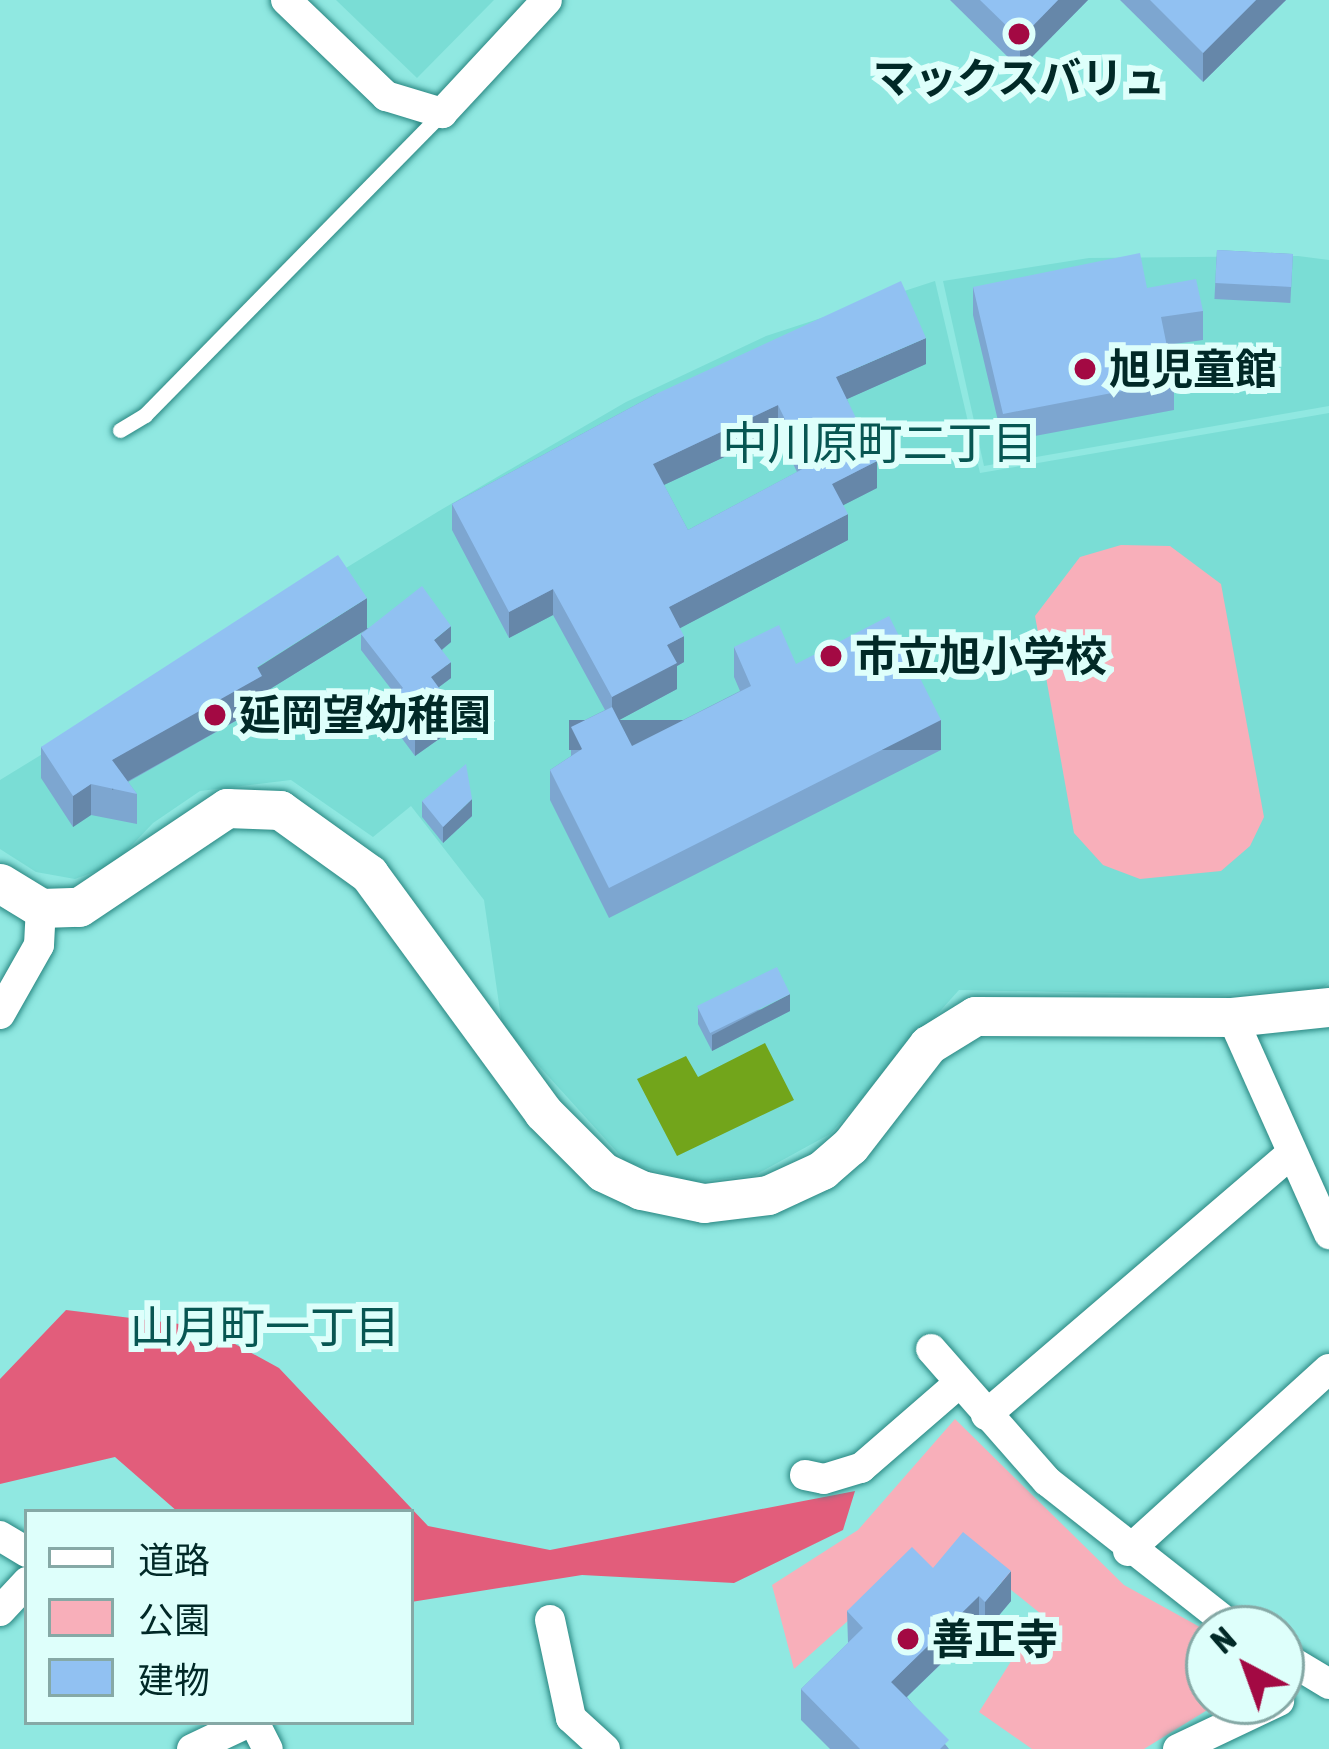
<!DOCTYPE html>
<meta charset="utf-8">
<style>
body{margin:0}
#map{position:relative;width:1329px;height:1749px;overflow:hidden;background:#90e8e1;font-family:"Asap Condensed","Noto Sans JP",sans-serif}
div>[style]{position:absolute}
.built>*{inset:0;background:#7addd5}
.green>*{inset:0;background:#f8afba}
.forest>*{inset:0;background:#e25d7b}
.water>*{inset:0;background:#72a51b}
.roads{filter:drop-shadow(0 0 3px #278580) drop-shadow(0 0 3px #278580)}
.service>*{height:15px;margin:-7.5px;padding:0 7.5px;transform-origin:7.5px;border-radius:7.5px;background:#fff}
.minor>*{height:30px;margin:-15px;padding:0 15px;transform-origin:15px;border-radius:15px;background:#fff}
.tertiary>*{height:39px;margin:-19.5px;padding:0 19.5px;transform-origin:19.5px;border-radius:19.5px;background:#fff}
.wall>*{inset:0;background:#7da6d0;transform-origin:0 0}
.shaded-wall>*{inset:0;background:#6687a9;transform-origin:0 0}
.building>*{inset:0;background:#91c1f2;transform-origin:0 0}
.dots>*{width:33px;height:33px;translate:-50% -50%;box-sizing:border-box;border:6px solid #defffb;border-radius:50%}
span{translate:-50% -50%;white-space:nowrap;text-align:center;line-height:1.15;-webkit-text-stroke:12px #defffb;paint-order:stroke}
.poi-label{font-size:42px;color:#012927;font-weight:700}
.left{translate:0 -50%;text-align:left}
.neighbourhood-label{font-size:45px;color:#075652}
.legend{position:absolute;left:24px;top:1509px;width:390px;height:216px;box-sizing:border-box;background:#defffb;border:3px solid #86a9a6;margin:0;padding:15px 21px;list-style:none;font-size:36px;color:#012927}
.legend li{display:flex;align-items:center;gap:24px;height:60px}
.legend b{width:60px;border:3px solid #86a9a6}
.north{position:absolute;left:1185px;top:1605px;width:120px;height:120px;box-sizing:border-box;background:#defffb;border:3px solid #86a9a6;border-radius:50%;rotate:319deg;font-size:33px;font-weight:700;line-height:48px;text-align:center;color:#012927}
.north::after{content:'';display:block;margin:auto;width:42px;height:54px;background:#a30943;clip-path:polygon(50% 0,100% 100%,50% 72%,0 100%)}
</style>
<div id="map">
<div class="built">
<div style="clip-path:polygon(336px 0,494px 0,417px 78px)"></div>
<div style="clip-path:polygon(1298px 256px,1329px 260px,1329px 406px,984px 466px,943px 281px,1089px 258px)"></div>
<div style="clip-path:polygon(935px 281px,980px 473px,1329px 413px,1329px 983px,1322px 988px,1218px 995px,959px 990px,830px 1134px,755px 1175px,694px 1182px,626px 1162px,502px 1025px,484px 900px,411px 806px,373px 837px,291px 780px,200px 791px,153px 823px,113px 865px,75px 879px,36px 872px,0 849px,0 780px,439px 511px,626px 402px,766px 336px)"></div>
</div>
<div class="green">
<div style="clip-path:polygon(1121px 545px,1170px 546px,1221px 584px,1264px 817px,1250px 846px,1221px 871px,1140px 879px,1103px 865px,1074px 833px,1035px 616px,1080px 557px)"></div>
<div style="clip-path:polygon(955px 1419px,1124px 1585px,1209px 1632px,1209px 1701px,1222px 1701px,1144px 1749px,1032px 1749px,979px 1712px,1041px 1614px,968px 1555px,930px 1580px,907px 1568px,794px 1669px,772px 1585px,858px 1530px)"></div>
</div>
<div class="forest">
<div style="clip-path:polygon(66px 1310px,204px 1327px,279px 1368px,428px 1526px,550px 1550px,855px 1491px,843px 1530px,734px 1583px,582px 1575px,411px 1602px,411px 1512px,178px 1512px,115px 1457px,0 1484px,0 1379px)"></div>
</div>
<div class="water">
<div style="clip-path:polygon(765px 1043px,794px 1100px,677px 1156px,637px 1079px,686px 1056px,698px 1077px)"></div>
</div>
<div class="roads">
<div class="service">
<div style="left:120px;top:430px;width:29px;rotate:-31deg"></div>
<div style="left:145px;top:415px;width:424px;rotate:-45.5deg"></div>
</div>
<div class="minor">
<div style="left:286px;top:0;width:139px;rotate:43.8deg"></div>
<div style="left:386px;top:96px;width:59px;rotate:16.9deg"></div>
<div style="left:442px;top:113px;width:154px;rotate:-47.1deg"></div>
<div style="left:0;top:1014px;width:79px;rotate:-60.5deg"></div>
<div style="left:39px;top:945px;width:37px;rotate:-87deg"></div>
<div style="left:1232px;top:1017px;width:238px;rotate:65.9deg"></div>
<div style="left:931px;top:1349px;width:176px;rotate:48.7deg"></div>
<div style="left:1047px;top:1481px;width:239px;rotate:38.2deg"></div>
<div style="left:986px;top:1415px;width:401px;rotate:-40.6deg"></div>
<div style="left:805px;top:1475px;width:19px;rotate:12deg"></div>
<div style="left:824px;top:1479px;width:39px;rotate:-17deg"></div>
<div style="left:861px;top:1468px;width:130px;rotate:-40.9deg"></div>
<div style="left:0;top:1536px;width:31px;rotate:31deg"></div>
<div style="left:1128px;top:1551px;width:271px;rotate:-42.2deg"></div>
<div style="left:0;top:1611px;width:40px;rotate:-47deg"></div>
<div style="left:550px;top:1620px;width:100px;rotate:77.9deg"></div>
<div style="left:571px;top:1718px;width:46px;rotate:42.4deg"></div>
<div style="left:1281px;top:1655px;width:56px;rotate:31.1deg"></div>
<div style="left:254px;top:1722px;width:30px;rotate:63deg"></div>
<div style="left:192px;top:1749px;width:63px;rotate:-25.3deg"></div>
<div style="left:1178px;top:1749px;width:112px;rotate:-25.4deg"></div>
</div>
<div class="tertiary">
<div style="left:0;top:883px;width:48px;rotate:31.4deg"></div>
<div style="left:41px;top:908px;width:38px;rotate:-2deg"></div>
<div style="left:79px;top:907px;width:178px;rotate:-33.8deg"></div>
<div style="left:227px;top:808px;width:53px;rotate:2.2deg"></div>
<div style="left:280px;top:810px;width:110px;rotate:35.7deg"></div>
<div style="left:369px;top:874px;width:295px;rotate:53.8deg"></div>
<div style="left:543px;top:1112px;width:85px;rotate:45deg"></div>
<div style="left:603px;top:1172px;width:42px;rotate:25.3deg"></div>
<div style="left:641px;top:1190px;width:64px;rotate:11.7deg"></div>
<div style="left:704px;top:1203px;width:64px;rotate:-7.1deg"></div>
<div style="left:768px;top:1195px;width:60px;rotate:-24.8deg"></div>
<div style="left:822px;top:1170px;width:37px;rotate:-41deg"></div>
<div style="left:850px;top:1146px;width:128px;rotate:-52.3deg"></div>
<div style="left:928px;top:1045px;width:55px;rotate:-31.7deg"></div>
<div style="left:975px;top:1016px;width:257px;rotate:0.2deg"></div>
<div style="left:1232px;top:1017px;width:98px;rotate:-5.9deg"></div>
</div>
</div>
<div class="wall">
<div style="clip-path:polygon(950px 0,1088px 0,1020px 69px)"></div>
<div style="clip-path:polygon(1120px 0,1286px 0,1203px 82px)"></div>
<div style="left:1217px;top:250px;width:76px;height:49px;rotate:3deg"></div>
<div style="clip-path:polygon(973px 287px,1147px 288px,1203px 311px,1203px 340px,1167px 345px,1174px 381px,1174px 410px,1003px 442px,973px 315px)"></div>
<div style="clip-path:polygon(evenodd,926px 364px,847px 399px,877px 488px,843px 505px,848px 540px,680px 628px,684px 662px,677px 666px,677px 689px,619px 720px,632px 746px,740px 691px,734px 677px,734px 647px,796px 664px,941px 750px,609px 918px,550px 800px,550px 770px,571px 756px,571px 727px,605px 710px,553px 615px,509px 638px,452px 530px,452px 504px,656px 394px,926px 364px,778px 432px,797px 472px,688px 530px,664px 485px,778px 432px)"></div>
<div style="clip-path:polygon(367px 628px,451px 642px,442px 650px,451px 678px,439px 687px,456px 727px,415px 756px,386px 717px,386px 700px,395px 694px,361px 650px,361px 634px,364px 631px,262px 694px,262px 706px,128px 782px,137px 794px,137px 824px,91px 815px,73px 827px,41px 778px,41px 747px)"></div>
<div style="clip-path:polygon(422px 801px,472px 816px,443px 843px,422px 817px)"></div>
<div style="clip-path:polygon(698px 1007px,790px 1011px,712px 1051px,698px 1024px)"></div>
<div style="clip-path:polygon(933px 1568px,1011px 1601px,985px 1632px,979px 1627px,907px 1697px,949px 1749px,830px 1749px,801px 1720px,801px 1689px,848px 1643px,847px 1611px)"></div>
</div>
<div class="shaded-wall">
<div style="clip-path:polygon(1058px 0,1088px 0,1020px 69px,1020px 39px)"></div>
<div style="clip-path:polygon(1256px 0,1286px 0,1203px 82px,1203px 53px)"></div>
<div style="clip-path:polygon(926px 338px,926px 364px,836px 404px,836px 377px)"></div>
<div style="clip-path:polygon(778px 405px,778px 432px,653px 490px,653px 464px)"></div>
<div style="clip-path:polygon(877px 461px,877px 488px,832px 511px,832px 484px)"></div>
<div style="clip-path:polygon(848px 514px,848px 540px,669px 634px,669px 607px)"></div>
<div style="clip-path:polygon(553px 589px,553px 615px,509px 638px,509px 612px)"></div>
<div style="clip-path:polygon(367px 598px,367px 629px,262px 694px,262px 706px,112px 790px,112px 760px)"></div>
<div style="clip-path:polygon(451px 626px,451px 642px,434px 656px,434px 640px)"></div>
<div style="clip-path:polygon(684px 636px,684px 662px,677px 666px,677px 689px,612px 724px,612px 697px,667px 645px)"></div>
<div style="clip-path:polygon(451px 662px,451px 678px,431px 693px,431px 677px)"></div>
<div style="clip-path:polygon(456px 711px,456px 727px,415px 756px,415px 740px)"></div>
<div style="left:941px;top:720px;width:30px;height:372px;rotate:90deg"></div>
<div style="clip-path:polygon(91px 784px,91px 815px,73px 827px,73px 796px)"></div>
<div style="clip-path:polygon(472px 799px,472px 816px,443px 843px,443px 827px)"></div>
<div style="clip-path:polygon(790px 994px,790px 1011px,712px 1051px,712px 1035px)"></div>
<div style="clip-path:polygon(1011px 1571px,1011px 1601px,985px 1632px,985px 1602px)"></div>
<div style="clip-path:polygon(979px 1596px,979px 1627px,891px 1712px,891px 1682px)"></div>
</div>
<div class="building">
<div style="clip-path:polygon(980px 0,1058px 0,1020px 39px)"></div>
<div style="clip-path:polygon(1150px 0,1256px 0,1203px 53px)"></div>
<div style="left:1217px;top:250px;width:76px;height:33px;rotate:3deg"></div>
<div style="clip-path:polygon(1140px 253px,1147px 288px,1196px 279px,1203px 311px,1161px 317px,1174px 381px,1003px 414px,973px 287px)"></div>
<div style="clip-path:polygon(evenodd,901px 281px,926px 338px,836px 377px,877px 461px,832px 484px,848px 514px,669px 607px,684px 636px,667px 645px,677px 663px,612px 697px,553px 589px,509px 612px,452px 504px,656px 394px,901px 281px,778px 405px,808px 466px,688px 530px,653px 464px,778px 405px)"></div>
<div style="clip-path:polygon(338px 555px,367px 598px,257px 667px,262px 676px,112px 760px,137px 794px,91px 784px,73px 796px,41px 747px)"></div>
<div style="clip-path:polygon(422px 586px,451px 626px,434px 640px,451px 662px,431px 677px,456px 711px,415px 740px,386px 700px,403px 688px,361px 634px)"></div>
<div style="clip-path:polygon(889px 616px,941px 720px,609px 888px,550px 770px,582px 749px,571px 727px,612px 707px,632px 746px,751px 686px,734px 647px,779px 625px,796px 664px)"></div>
<div style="clip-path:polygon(466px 764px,472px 799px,443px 827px,422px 801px)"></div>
<div style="left:777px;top:967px;width:30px;height:89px;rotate:64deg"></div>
<div style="clip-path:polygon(963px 1532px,1011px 1571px,985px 1602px,979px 1596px,891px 1682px,949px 1740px,940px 1749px,860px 1749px,801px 1689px,863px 1628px,847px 1611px,912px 1547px,933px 1568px)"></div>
</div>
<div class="dots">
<div style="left:1019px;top:34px;background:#a30943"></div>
<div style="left:1085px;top:369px;background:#a30943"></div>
<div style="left:831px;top:656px;background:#a30943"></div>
<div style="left:215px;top:715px;background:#a30943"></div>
<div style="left:908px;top:1639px;background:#a30943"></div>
</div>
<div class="poi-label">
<span style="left:1019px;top:78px">マックスバリュ</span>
<span class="left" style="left:1109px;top:369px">旭児童館</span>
<span class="left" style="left:855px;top:656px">市立旭小学校</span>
<span class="left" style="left:239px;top:715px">延岡望幼稚園</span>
<span class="left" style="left:932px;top:1639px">善正寺</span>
</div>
<div class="neighbourhood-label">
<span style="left:880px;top:444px">中川原町二丁目</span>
<span style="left:265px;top:1328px">山月町一丁目</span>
</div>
<ul class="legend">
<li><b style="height:15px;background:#fff"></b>道路</li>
<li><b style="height:33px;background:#f8afba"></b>公園</li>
<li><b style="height:33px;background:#91c1f2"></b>建物</li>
</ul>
<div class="north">N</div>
</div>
